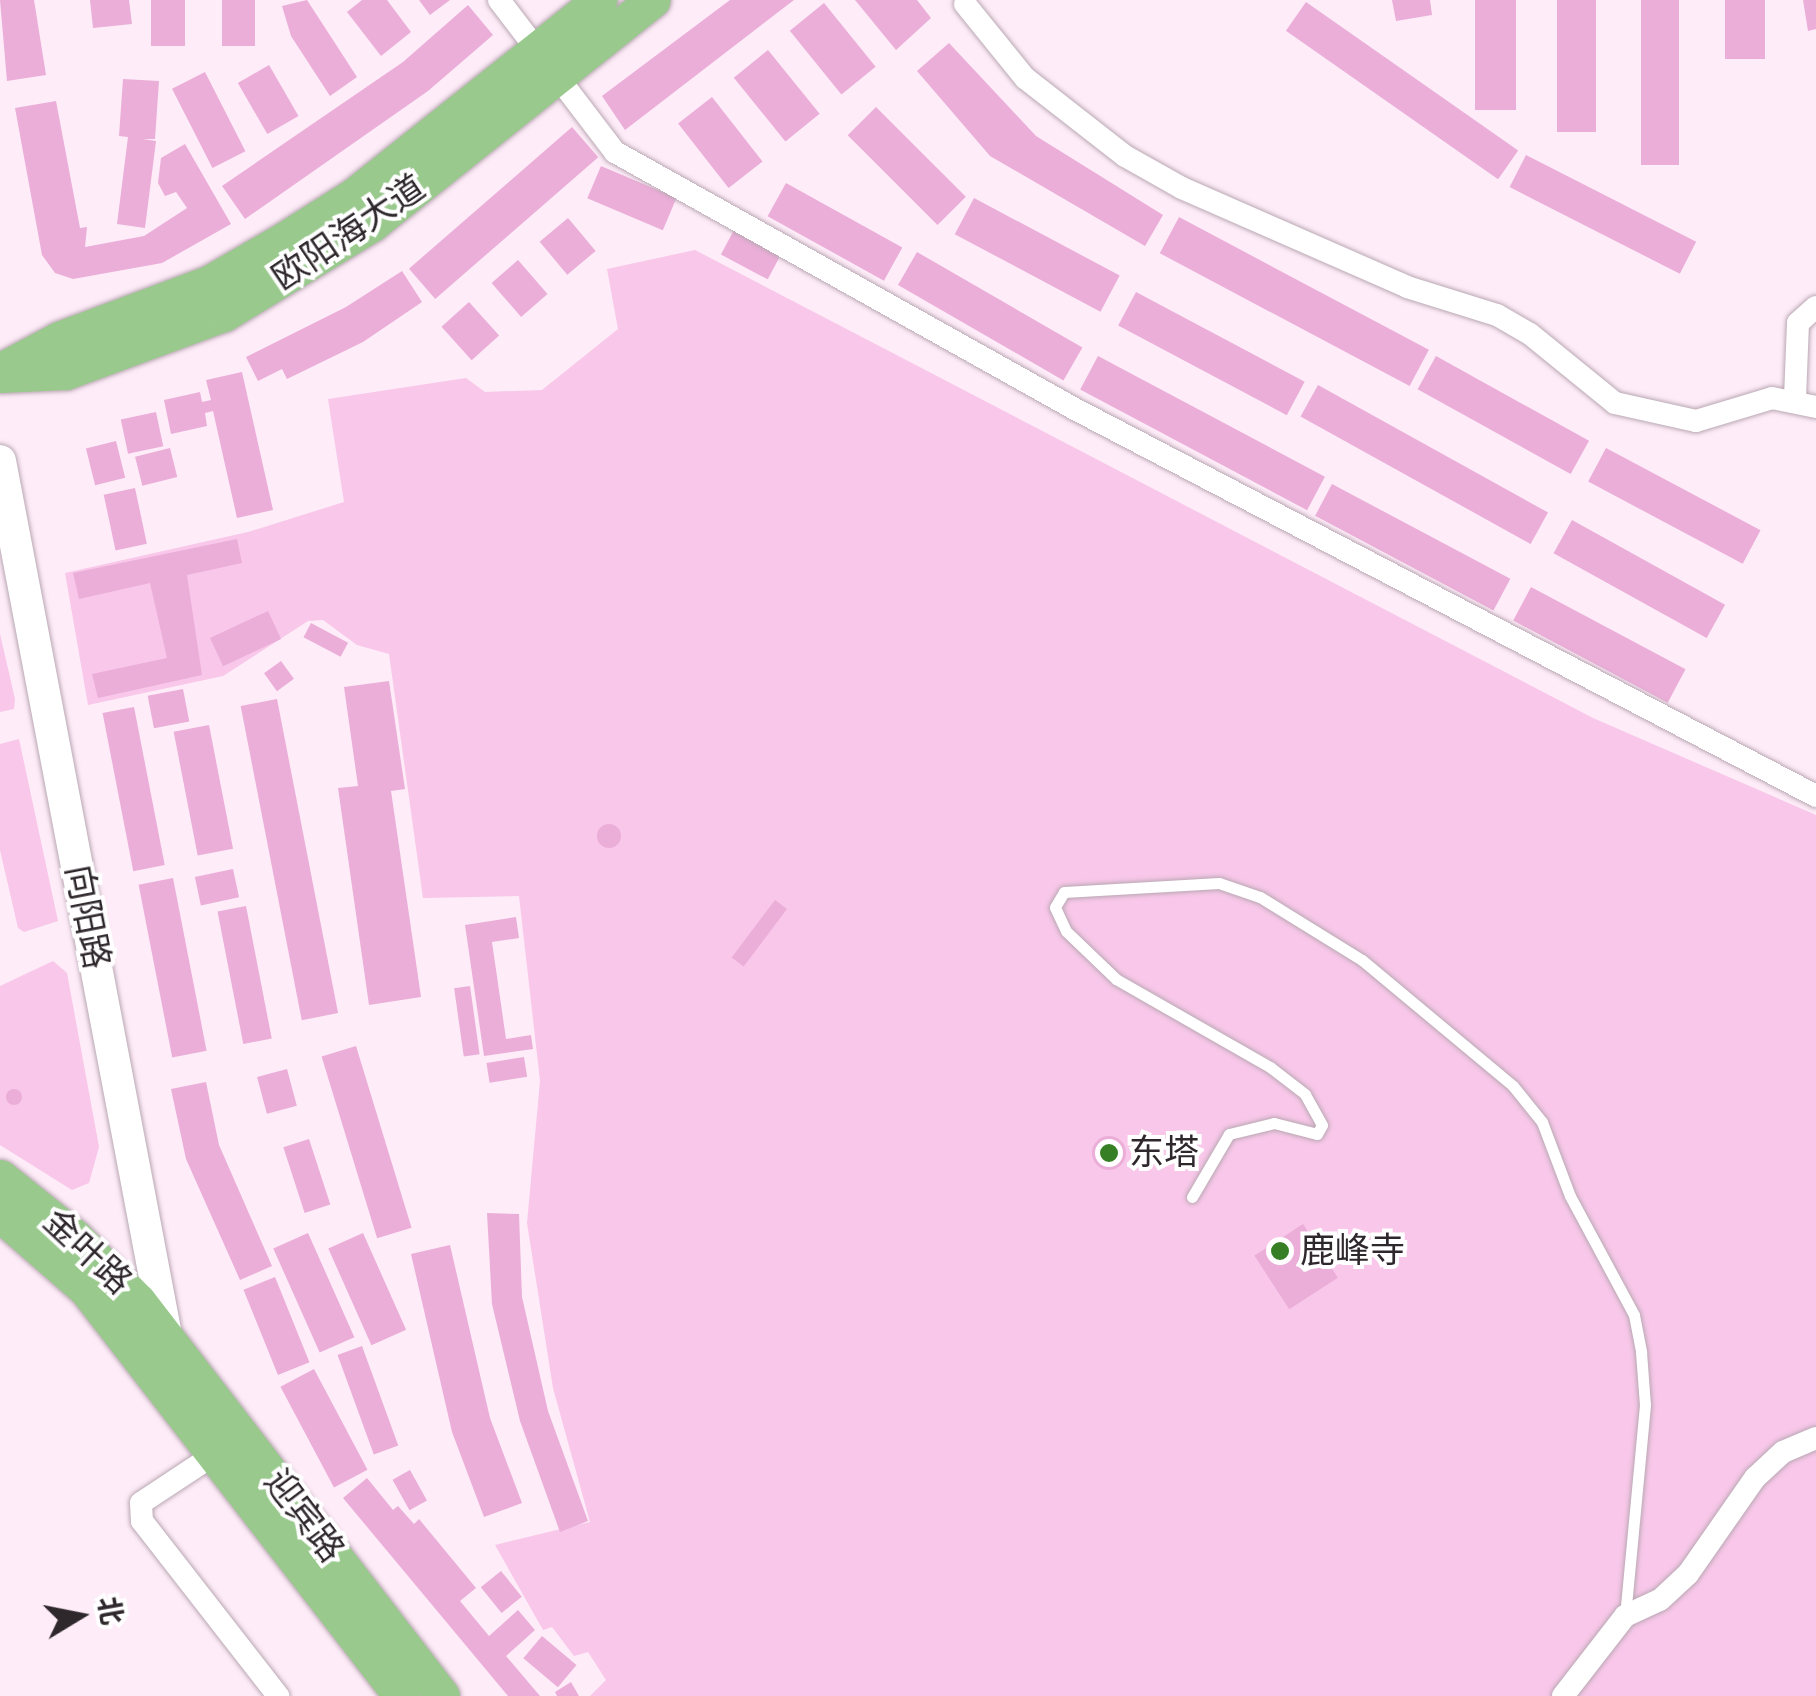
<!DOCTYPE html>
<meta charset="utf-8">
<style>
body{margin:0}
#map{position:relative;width:1816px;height:1696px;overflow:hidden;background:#feecf8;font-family:Roboto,"Noto Sans SC",sans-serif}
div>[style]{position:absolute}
.green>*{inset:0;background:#f8c7e9}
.building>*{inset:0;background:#ebaed8;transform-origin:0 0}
.round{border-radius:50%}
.roads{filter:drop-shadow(0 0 2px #b9a8b3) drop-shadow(0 0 2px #b9a8b3)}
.service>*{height:11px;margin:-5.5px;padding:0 5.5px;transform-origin:5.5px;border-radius:5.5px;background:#fff}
.minor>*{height:22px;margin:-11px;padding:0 11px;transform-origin:11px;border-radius:11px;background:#fff}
.secondary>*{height:32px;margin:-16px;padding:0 16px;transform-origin:16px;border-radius:16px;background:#fff}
.primary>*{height:35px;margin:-17.5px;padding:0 17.5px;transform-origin:17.5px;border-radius:17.5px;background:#9ac98e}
.dots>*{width:28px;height:28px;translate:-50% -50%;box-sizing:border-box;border:5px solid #fff;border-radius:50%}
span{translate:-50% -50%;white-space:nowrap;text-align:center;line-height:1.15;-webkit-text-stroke:8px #fff;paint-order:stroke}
.street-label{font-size:35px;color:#2e272c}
.poi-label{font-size:35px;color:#2e272c}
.left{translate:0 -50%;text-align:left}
.north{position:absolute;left:30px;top:1566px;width:100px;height:100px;-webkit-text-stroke:8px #fff;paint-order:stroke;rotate:80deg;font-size:28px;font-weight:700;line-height:40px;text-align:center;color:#2e272c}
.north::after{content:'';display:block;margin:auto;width:35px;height:45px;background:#2e272c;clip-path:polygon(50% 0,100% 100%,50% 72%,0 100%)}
</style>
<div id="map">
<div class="green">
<div style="clip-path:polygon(695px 250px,1593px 718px,1816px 815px,1816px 1696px,590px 1696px,606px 1680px,588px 1652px,574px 1656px,552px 1627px,543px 1630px,495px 1545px,590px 1522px,553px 1388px,527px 1223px,540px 1081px,519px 896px,423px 898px,389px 654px,357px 645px,323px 620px,308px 621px,223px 676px,88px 705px,65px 573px,248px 532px,344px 502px,328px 399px,466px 378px,485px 392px,542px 390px,618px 329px,607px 269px)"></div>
<div style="clip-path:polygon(0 634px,15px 699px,14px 709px,0 712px)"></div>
<div style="clip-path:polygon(19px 739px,58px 921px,24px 932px,18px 928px,0 850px,0 744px)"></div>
<div style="clip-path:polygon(53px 961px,67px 973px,99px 1147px,89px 1183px,72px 1190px,0 1145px,0 986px)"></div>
</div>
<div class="building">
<div style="clip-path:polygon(0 0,34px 0,46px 75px,7px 81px)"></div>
<div style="clip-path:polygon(90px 0,129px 0,132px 24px,93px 28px)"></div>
<div style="left:151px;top:0;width:34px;height:46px"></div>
<div style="left:222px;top:0;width:33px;height:46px"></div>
<div style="clip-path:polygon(307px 0,357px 77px,330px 96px,291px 36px,282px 6px)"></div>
<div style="clip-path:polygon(362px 0,387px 0,411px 32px,381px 56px,347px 12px)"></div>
<div style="clip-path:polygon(419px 0,450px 0,430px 15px)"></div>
<div style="clip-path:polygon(730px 0,794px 0,625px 130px,602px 96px)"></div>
<div style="clip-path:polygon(855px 0,917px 0,931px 18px,896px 50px)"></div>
<div style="clip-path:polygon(1392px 0,1430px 0,1432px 15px,1396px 21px)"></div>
<div style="left:1475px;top:0;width:41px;height:110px"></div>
<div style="left:1557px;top:0;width:39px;height:132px"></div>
<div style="left:1641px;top:0;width:38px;height:165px"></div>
<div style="left:1725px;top:0;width:40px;height:59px"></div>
<div style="clip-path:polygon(1803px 0,1816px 0,1816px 29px,1808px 31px)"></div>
<div style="left:1306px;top:2px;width:259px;height:35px;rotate:35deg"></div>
<div style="left:824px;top:3px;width:82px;height:44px;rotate:51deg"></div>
<div style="clip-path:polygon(468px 5px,493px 35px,428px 91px,245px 219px,222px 186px,403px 62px)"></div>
<div style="clip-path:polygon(949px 43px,1036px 136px,1163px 215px,1145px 246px,990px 156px,917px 71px)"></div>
<div style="left:768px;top:50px;width:82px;height:44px;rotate:51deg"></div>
<div style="left:269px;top:65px;width:59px;height:36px;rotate:60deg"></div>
<div style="left:205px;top:72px;width:89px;height:37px;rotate:63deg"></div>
<div style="clip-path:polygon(123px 79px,159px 81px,155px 139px,143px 139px,156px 141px,145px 228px,117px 224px,128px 137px,119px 136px)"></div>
<div style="left:712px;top:97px;width:82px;height:43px;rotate:52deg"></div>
<div style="clip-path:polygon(56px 101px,80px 228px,87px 227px,85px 247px,144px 236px,187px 208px,176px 192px,165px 196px,158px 183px,161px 158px,185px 144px,231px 224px,162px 263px,73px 279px,55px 273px,42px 255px,15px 108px)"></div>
<div style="left:876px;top:107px;width:127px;height:40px;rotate:45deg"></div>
<div style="left:572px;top:127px;width:40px;height:216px;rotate:49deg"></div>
<div style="left:1526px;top:155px;width:191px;height:36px;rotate:27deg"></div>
<div style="left:601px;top:166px;width:82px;height:35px;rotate:23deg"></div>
<div style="left:786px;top:183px;width:133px;height:38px;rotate:29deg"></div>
<div style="left:974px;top:198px;width:165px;height:41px;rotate:28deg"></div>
<div style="left:1179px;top:217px;width:283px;height:41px;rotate:28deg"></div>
<div style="left:568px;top:218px;width:43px;height:37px;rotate:50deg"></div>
<div style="left:735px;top:228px;width:53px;height:30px;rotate:28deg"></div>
<div style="left:917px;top:252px;width:191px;height:38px;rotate:30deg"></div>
<div style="left:518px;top:260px;width:45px;height:35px;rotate:49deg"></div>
<div style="clip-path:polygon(402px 271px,422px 302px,363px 342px,287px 379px,282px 369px,258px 381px,246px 357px,346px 307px)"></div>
<div style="left:1136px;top:292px;width:191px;height:38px;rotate:28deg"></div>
<div style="left:469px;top:302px;width:45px;height:37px;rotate:48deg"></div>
<div style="left:1098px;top:356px;width:257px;height:38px;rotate:28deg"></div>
<div style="left:1436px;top:356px;width:175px;height:38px;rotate:29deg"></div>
<div style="clip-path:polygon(242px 372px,273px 510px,237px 518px,213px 411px,205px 413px,207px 426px,171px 434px,164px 400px,200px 392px,202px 402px,211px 400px,206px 380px)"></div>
<div style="left:1318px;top:385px;width:263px;height:36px;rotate:29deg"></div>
<div style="left:156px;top:412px;width:35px;height:36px;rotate:78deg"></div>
<div style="left:116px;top:441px;width:38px;height:31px;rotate:76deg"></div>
<div style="left:170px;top:448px;width:30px;height:36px;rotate:76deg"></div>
<div style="left:1606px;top:448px;width:175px;height:38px;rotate:28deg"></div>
<div style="left:1332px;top:484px;width:202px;height:36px;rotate:28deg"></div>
<div style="left:135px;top:488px;width:57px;height:32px;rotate:78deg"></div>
<div style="left:1572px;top:520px;width:175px;height:38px;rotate:29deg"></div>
<div style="clip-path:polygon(237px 539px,242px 563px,187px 575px,202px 675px,98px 698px,92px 674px,167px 658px,150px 583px,79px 599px,73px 573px)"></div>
<div style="left:1531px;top:587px;width:175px;height:38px;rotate:28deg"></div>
<div style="left:268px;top:611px;width:31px;height:64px;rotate:65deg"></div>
<div style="left:311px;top:623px;width:42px;height:16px;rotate:28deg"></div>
<div style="left:281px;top:661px;width:22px;height:21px;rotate:54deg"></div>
<div style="clip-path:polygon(389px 681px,405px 789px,391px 791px,421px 997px,369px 1005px,338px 788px,358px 786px,344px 687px)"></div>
<div style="left:183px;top:689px;width:33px;height:36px;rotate:79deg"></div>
<div style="left:277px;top:699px;width:320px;height:37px;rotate:79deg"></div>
<div style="left:134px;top:707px;width:161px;height:32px;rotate:79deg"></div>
<div style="left:209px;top:725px;width:126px;height:36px;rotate:79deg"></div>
<div class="round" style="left:597px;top:824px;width:24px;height:24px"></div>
<div style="left:233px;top:869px;width:29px;height:39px;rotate:78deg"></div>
<div style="left:173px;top:878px;width:176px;height:35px;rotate:79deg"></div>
<div style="left:775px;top:900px;width:15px;height:72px;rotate:37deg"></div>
<div style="left:246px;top:906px;width:135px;height:29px;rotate:79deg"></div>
<div style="clip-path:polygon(516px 917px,519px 938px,492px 942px,506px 1039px,531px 1035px,533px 1049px,484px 1056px,465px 925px)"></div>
<div style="left:470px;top:986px;width:69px;height:16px;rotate:82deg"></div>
<div style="left:356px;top:1046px;width:190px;height:36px;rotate:73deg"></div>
<div style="left:524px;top:1057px;width:20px;height:38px;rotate:81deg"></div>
<div style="left:287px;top:1069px;width:38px;height:31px;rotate:75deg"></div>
<div style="clip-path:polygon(206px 1082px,219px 1145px,272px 1266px,240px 1280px,186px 1159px,171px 1089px)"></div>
<div class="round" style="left:6px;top:1089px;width:16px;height:16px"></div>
<div class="round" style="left:1092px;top:1136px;width:34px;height:34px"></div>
<div style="left:309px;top:1139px;width:69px;height:27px;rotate:72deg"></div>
<div style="clip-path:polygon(487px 1213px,519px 1214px,522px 1297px,548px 1411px,588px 1521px,560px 1532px,520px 1421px,492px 1304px)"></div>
<div style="left:1303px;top:1224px;width:64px;height:58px;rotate:57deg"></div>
<div style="left:308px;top:1233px;width:114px;height:38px;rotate:66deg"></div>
<div style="left:363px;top:1233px;width:106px;height:38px;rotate:66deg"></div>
<div style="clip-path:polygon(450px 1245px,490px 1418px,522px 1503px,484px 1517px,452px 1432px,411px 1254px)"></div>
<div style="left:275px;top:1277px;width:92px;height:34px;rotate:68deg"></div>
<div style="left:362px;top:1346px;width:106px;height:26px;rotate:70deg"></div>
<div style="left:314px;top:1369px;width:114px;height:38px;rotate:62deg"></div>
<div style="left:410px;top:1470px;width:35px;height:20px;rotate:61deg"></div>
<div style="clip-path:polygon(367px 1478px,393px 1510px,398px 1506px,414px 1524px,419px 1519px,476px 1588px,460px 1601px,489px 1636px,518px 1610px,535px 1630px,506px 1656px,540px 1696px,508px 1696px,343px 1498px)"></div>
<div style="left:501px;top:1571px;width:33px;height:26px;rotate:51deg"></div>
<div style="left:542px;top:1636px;width:45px;height:29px;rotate:40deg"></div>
<div style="clip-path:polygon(571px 1682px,579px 1696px,557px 1696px,555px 1692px)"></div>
</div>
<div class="roads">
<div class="service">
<div style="left:1192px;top:1197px;width:73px;rotate:-59.6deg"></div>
<div style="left:1229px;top:1134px;width:46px;rotate:-13.7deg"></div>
<div style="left:1274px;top:1123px;width:44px;rotate:14.3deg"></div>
<div style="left:1317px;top:1134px;width:10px;rotate:-61deg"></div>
<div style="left:1322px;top:1125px;width:35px;rotate:-119deg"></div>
<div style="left:1305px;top:1094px;width:44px;rotate:-142.4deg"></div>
<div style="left:1270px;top:1067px;width:177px;rotate:-150.3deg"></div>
<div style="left:1116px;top:979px;width:69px;rotate:-136.2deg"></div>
<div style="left:1066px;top:931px;width:26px;rotate:-115deg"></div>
<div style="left:1055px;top:907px;width:17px;rotate:-59deg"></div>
<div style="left:1064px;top:892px;width:155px;rotate:-3.3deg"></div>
<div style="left:1219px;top:883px;width:43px;rotate:18.9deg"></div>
<div style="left:1260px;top:897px;width:120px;rotate:31.7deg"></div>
<div style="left:1362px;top:960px;width:197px;rotate:39.8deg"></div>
<div style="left:1513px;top:1086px;width:46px;rotate:51.1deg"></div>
<div style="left:1542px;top:1122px;width:79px;rotate:69.3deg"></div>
<div style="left:1570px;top:1196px;width:135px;rotate:61.7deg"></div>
<div style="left:1634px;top:1315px;width:38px;rotate:79deg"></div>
<div style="left:1641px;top:1352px;width:53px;rotate:85.7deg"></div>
<div style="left:1645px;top:1405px;width:212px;rotate:95.4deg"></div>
</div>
<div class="minor">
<div style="left:499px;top:0;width:191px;rotate:52.7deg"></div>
<div style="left:615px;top:152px;width:525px;rotate:29.2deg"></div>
<div style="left:1073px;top:408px;width:838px;rotate:27.57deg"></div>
<div style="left:965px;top:4px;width:95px;rotate:51deg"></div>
<div style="left:1025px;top:78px;width:127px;rotate:38deg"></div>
<div style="left:1125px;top:156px;width:65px;rotate:29.3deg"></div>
<div style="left:1182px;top:188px;width:246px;rotate:23.7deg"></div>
<div style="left:1407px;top:287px;width:94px;rotate:17.3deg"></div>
<div style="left:1497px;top:315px;width:38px;rotate:30deg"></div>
<div style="left:1530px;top:334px;width:109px;rotate:39.1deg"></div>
<div style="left:1615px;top:403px;width:83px;rotate:12.5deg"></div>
<div style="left:1696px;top:421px;width:79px;rotate:-16.8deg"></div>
<div style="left:1772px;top:398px;width:45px;rotate:11.6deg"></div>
<div style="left:1795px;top:398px;width:75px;rotate:-87.7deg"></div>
<div style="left:1798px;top:323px;width:24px;rotate:-42deg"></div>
<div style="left:212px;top:1456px;width:85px;rotate:146.5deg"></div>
<div style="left:141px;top:1503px;width:18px;rotate:87deg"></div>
<div style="left:142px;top:1521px;width:222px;rotate:52.1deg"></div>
<div style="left:1563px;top:1696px;width:101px;rotate:-52.2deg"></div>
<div style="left:1625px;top:1616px;width:38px;rotate:-25deg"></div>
<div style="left:1660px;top:1600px;width:38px;rotate:-43deg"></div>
<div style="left:1688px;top:1574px;width:117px;rotate:-55.1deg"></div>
<div style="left:1755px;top:1478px;width:38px;rotate:-43deg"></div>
<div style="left:1783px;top:1452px;width:36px;rotate:-23deg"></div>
</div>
<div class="secondary">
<div style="left:0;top:461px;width:890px;rotate:79.25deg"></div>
<div style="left:166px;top:1335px;width:9px;rotate:144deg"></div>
</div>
<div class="primary">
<div style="left:1px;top:370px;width:66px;rotate:-28.1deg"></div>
<div style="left:59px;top:339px;width:160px;rotate:-20.5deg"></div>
<div style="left:209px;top:283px;width:82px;rotate:-30deg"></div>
<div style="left:280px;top:242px;width:86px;rotate:-32.2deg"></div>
<div style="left:353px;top:196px;width:315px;rotate:-38.5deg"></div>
<div style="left:0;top:375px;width:66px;rotate:-2.6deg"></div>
<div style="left:66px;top:372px;width:168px;rotate:-20.2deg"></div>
<div style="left:224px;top:314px;width:173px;rotate:-31.3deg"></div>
<div style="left:372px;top:224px;width:359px;rotate:-38.6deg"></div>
<div style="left:0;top:1177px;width:96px;rotate:38.7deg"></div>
<div style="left:75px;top:1237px;width:90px;rotate:45.5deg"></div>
<div style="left:138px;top:1301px;width:498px;rotate:52.4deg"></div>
<div style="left:0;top:1214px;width:114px;rotate:41.1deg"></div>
<div style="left:86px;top:1289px;width:515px;rotate:52.26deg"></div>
</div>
</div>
<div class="dots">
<div style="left:1109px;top:1153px;background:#377f25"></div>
<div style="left:1280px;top:1251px;background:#377f25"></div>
</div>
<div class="street-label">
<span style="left:349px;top:233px;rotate:-34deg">欧阳海大道</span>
<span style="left:87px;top:917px;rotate:79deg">向阳路</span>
<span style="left:87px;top:1252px;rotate:43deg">金叶路</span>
<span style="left:304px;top:1516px;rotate:53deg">迎宾路</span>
</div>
<div class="poi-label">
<span class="left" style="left:1129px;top:1153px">东塔</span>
<span class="left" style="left:1300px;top:1251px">鹿峰寺</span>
</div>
<div class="north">北</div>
</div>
